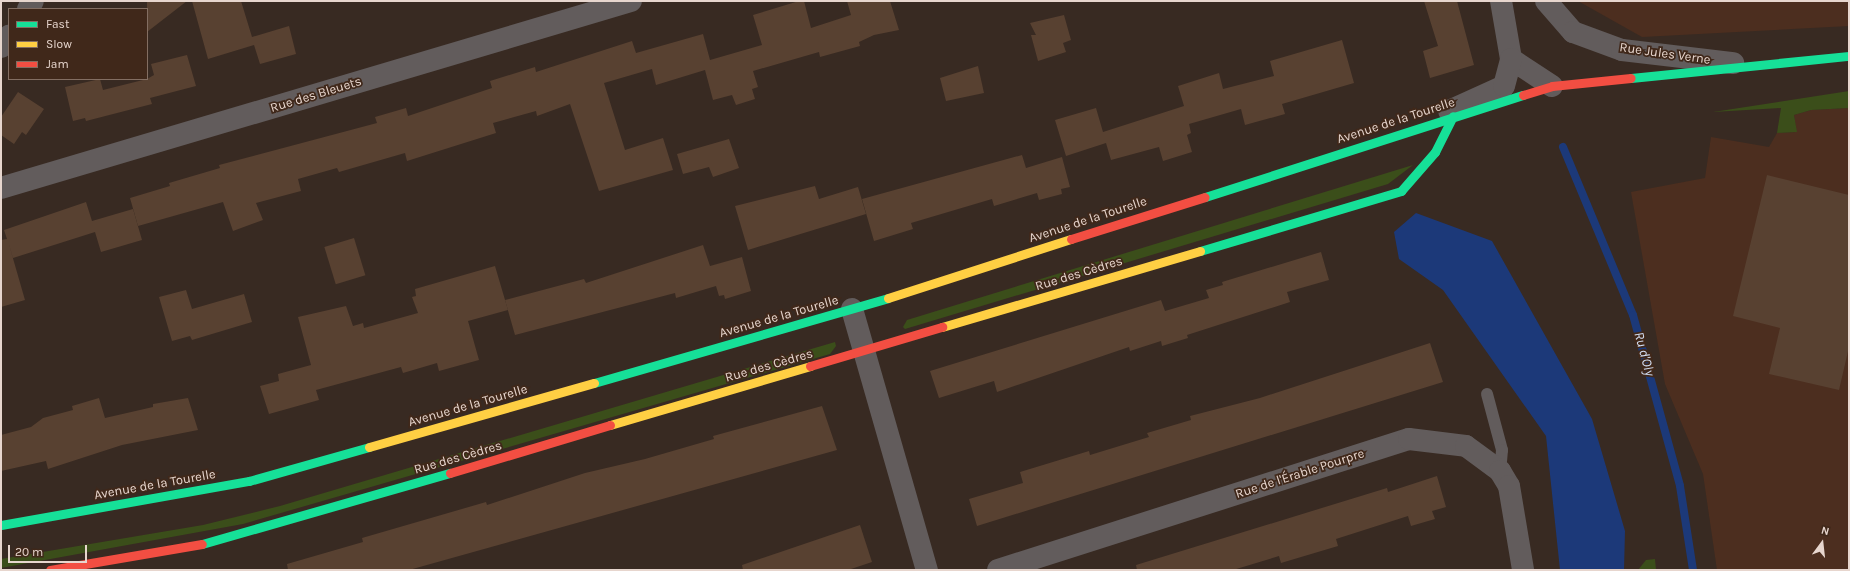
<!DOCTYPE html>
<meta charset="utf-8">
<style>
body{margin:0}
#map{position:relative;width:1850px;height:571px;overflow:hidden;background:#382a22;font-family:Karla,sans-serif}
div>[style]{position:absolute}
.built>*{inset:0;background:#4c2e1f}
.green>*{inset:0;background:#3b4e1a}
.water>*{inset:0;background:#1c3979}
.stream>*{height:8px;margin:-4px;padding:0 4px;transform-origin:4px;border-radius:4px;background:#1c3979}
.building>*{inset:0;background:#584131;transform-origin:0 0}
.lane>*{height:12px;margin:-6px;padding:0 6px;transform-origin:6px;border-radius:6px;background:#625c5c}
.street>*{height:22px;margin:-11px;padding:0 11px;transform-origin:11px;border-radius:11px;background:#625c5c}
.fast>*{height:9px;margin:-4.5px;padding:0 4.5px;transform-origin:4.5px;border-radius:4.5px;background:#16e098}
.slow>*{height:9px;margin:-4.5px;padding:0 4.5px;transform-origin:4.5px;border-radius:4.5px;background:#ffcf43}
.jam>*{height:9px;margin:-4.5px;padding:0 4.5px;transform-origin:4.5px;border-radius:4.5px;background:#f24e42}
span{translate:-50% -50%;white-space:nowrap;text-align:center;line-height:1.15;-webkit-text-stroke:3.5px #40281a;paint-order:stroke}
.street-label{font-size:13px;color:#e7d6ce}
.water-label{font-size:14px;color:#d2def3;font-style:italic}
.frame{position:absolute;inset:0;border:2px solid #e7d6ce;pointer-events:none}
.legend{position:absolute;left:8px;top:8px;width:140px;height:72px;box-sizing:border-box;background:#40281a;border:1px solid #836e62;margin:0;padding:5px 7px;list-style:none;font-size:12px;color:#e7d6ce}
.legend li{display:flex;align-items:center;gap:8px;height:20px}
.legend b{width:20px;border:1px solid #836e62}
.north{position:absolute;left:1802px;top:523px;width:40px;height:40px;-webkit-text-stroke:3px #40281a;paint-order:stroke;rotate:15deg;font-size:11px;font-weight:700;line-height:16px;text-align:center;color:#e7d6ce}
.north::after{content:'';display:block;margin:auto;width:14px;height:18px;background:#e7d6ce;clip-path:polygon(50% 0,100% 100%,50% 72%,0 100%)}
.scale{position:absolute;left:8px;top:545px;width:79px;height:18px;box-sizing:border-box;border:2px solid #e7d6ce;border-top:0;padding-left:5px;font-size:12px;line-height:14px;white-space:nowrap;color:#e7d6ce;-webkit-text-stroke:3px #40281a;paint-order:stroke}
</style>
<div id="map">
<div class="built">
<div style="clip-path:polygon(1578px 1px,1849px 1px,1849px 26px,1642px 37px)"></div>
<div style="clip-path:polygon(1849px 108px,1849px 570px,1717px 570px,1703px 474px,1665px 384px,1631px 192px,1705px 178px,1711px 137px,1769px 147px,1777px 133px,1796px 132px,1794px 115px,1811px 110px)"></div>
</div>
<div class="green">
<div style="clip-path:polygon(1849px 91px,1849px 108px,1811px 110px,1794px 115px,1797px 132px,1777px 133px,1781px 108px,1713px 112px)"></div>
<div style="clip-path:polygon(1413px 165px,1388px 184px,905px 329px,903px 327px,907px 320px)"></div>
<div style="clip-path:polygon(835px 342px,836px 346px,830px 354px,243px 524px,1px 568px,1px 559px,203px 525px,280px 506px)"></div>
<div style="clip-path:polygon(1655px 559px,1656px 570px,1638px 570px,1646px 560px)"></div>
</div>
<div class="water">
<div style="clip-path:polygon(1416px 213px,1492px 241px,1592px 419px,1625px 531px,1624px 570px,1560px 570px,1546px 436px,1443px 290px,1399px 259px,1394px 232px)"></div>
</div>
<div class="stream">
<div style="left:1563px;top:147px;width:182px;rotate:67.4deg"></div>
<div style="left:1633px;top:315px;width:177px;rotate:74.6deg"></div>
<div style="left:1680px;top:486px;width:85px;rotate:81.2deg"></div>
</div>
<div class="building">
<div style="clip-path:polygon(147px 1px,187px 1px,147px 32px)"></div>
<div style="clip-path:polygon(192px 1px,241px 1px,252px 37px,289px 26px,296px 54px,260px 64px,254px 45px,208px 59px)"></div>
<div style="clip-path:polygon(799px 1px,804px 1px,811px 28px,851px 15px,847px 1px,890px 1px,899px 30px,874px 35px,859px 42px,860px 46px,820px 57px,819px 52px,753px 71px,758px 87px,752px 89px,755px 99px,736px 105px,732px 95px,713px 100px,705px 70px,656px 85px,652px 69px,604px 83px,625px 150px,663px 138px,673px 170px,599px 191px,570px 104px,537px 116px,536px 111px,493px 123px,496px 133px,407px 161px,405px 153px,339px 172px,337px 168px,298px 179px,301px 191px,256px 203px,263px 220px,233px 231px,223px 202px,138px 226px,130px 198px,170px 186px,169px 183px,220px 168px,219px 165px,377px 123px,375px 117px,406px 108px,408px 116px,492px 88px,490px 81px,535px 67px,536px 72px,632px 41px,636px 53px,703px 34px,710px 60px,762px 45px,753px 15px)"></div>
<div style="clip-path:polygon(1424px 1px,1457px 1px,1474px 65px,1430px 78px,1423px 51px,1438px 46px)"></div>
<div style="clip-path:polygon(1064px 15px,1071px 40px,1063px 43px,1066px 52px,1038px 61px,1031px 35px,1036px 35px,1030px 23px)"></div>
<div style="clip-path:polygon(1342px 40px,1354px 83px,1282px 104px,1285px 114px,1245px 125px,1241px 109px,1189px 124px,1188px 119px,1191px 133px,1187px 135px,1192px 152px,1163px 161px,1159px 147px,1111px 160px,1106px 143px,1066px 156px,1055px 120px,1096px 108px,1103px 132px,1184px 106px,1178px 86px,1219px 73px,1223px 89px,1274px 76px,1270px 61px)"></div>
<div style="clip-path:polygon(187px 55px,196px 86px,150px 98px,152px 104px,86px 121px,85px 118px,73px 121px,65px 87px,100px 79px,103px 90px,147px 79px,154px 75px,151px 64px)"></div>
<div style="clip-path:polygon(978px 66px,984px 93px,946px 101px,940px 78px)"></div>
<div style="clip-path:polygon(18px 92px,44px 109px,26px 135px,22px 132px,14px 144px,1px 135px,1px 117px)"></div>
<div style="clip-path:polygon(729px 139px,739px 168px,713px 177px,709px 167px,683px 174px,677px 154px)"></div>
<div style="clip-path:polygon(1022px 155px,1026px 168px,1062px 157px,1070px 187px,1061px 189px,1062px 194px,1039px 200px,1037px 193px,994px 206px,992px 199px,911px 223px,913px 229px,874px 241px,862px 199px)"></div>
<div style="clip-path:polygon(1767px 175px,1849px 195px,1849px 347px,1839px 390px,1769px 374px,1780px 328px,1733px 316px)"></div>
<div style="clip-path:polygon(815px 186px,819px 199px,858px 187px,866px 214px,748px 250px,735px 206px)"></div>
<div style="clip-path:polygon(86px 202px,92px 221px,133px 209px,142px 240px,101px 252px,95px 232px,13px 258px,8px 241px,25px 300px,1px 307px,1px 240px,7px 239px,4px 230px)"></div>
<div style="left:354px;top:238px;width:39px;height:31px;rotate:73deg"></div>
<div style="clip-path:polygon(703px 245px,710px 266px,742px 257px,751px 291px,725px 299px,724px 295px,719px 296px,716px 286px,676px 298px,675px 293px,515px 335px,505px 300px,584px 279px,586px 283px)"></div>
<div style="clip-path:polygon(1321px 252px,1329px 280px,1287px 292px,1290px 302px,1187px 335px,1188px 338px,1162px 346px,1161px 341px,1130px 351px,1129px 347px,997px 392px,994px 381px,939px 398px,930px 371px,1161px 300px,1165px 311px,1209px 298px,1206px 290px,1223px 285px,1222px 282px)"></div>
<div style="clip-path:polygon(495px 266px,508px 310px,468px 321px,479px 360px,439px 371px,437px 363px,403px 373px,401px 367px,316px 390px,319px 400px,269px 414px,260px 386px,279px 381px,278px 374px,311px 365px,298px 317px,346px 306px,353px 326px,363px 323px,364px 328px,418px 313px,412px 297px,416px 296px,415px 289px)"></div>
<div style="clip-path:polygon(186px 290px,192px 309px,244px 294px,252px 322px,192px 340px,190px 336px,172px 341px,159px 297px)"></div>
<div style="clip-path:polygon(1430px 343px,1443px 382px,977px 526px,969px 499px,1023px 483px,1020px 472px,1089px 451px,1090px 455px,1149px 437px,1147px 433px,1191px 420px,1190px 416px,1260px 398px)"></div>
<div style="clip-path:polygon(99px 398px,105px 418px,153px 407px,153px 404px,188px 398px,198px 430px,122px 445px,48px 469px,46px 461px,1px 471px,1px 435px,31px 427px,43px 418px,73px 410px,72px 406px)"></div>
<div style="clip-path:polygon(822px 406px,837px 450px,409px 570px,288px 570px,287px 564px,363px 542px,362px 538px,486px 502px,487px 505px,585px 473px,645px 459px,714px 439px,713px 436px)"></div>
<div style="clip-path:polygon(1437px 476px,1446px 507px,1432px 511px,1435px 519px,1411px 526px,1408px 516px,1336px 539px,1338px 546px,1281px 563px,1279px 556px,1233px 570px,1137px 570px,1136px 565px,1387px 488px,1388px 492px)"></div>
<div style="clip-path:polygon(860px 525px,872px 562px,848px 570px,743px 570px,742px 565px)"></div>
</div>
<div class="lane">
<div style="left:1487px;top:394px;width:58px;rotate:75deg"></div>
<div style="left:1502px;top:450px;width:21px;rotate:95deg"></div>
</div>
<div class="street">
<div style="left:1501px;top:1px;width:59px;rotate:80.2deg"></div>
<div style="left:1511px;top:59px;width:49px;rotate:33.4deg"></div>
<div style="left:1546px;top:1px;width:41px;rotate:48.9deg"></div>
<div style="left:1573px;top:32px;width:52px;rotate:20.2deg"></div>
<div style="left:1622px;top:50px;width:112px;rotate:6.7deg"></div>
<div style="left:28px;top:9px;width:9px;rotate:-58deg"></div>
<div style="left:1px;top:47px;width:14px;rotate:-54deg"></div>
<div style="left:1449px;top:111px;width:60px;rotate:-24.4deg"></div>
<div style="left:1504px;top:86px;width:28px;rotate:-75deg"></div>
<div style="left:1px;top:188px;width:657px;rotate:-16.53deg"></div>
<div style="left:852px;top:309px;width:272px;rotate:74deg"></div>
<div style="left:998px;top:570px;width:431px;rotate:-17.7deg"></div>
<div style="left:1409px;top:439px;width:57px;rotate:7deg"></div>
<div style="left:1466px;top:446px;width:42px;rotate:36.3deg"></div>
<div style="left:1500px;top:471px;width:17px;rotate:59deg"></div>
<div style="left:1509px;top:486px;width:85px;rotate:80.5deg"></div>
</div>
<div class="fast">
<div style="left:1631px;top:78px;width:219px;rotate:-5.8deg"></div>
<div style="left:1205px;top:197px;width:334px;rotate:-17.8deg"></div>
<div style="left:1200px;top:251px;width:210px;rotate:-16.6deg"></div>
<div style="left:1401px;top:191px;width:52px;rotate:-48.9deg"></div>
<div style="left:1435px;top:152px;width:40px;rotate:-63.4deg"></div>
<div style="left:594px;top:383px;width:306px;rotate:-16.1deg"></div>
<div style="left:1px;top:525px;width:252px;rotate:-10.1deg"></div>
<div style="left:249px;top:481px;width:125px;rotate:-15.8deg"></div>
<div style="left:202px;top:544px;width:258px;rotate:-16deg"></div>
</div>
<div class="slow">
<div style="left:888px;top:298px;width:192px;rotate:-17.9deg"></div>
<div style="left:942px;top:327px;width:269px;rotate:-16.4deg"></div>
<div style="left:610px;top:425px;width:209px;rotate:-16.4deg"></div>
<div style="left:369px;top:447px;width:234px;rotate:-15.9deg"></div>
</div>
<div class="jam">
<div style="left:1523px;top:95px;width:30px;rotate:-17deg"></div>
<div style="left:1552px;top:86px;width:79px;rotate:-5.8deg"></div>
<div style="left:1071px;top:239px;width:140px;rotate:-17.4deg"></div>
<div style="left:810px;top:366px;width:138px;rotate:-16.5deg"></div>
<div style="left:450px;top:473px;width:167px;rotate:-16.7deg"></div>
<div style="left:50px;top:570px;width:154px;rotate:-9.7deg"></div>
</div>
<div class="street-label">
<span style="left:1665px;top:54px;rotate:8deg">Rue Jules Verne</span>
<span style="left:316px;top:95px;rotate:-17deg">Rue des Bleuets</span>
<span style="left:1396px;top:121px;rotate:-18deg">Avenue de la Tourelle</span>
<span style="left:1088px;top:220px;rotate:-18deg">Avenue de la Tourelle</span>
<span style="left:1079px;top:274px;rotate:-17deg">Rue des Cèdres</span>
<span style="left:779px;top:317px;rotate:-16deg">Avenue de la Tourelle</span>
<span style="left:769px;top:366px;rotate:-16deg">Rue des Cèdres</span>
<span style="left:468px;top:406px;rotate:-16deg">Avenue de la Tourelle</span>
<span style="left:458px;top:458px;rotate:-16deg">Rue des Cèdres</span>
<span style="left:1300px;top:474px;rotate:-18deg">Rue de l'Érable Pourpre</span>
<span style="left:155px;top:485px;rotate:-10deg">Avenue de la Tourelle</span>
</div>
<div class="water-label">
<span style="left:1644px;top:354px;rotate:75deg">Ru d'Oly</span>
</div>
<div class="frame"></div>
<ul class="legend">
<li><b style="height:5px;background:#16e098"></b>Fast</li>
<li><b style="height:5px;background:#ffcf43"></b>Slow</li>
<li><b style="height:5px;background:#f24e42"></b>Jam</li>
</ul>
<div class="north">N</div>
<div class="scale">20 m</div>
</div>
